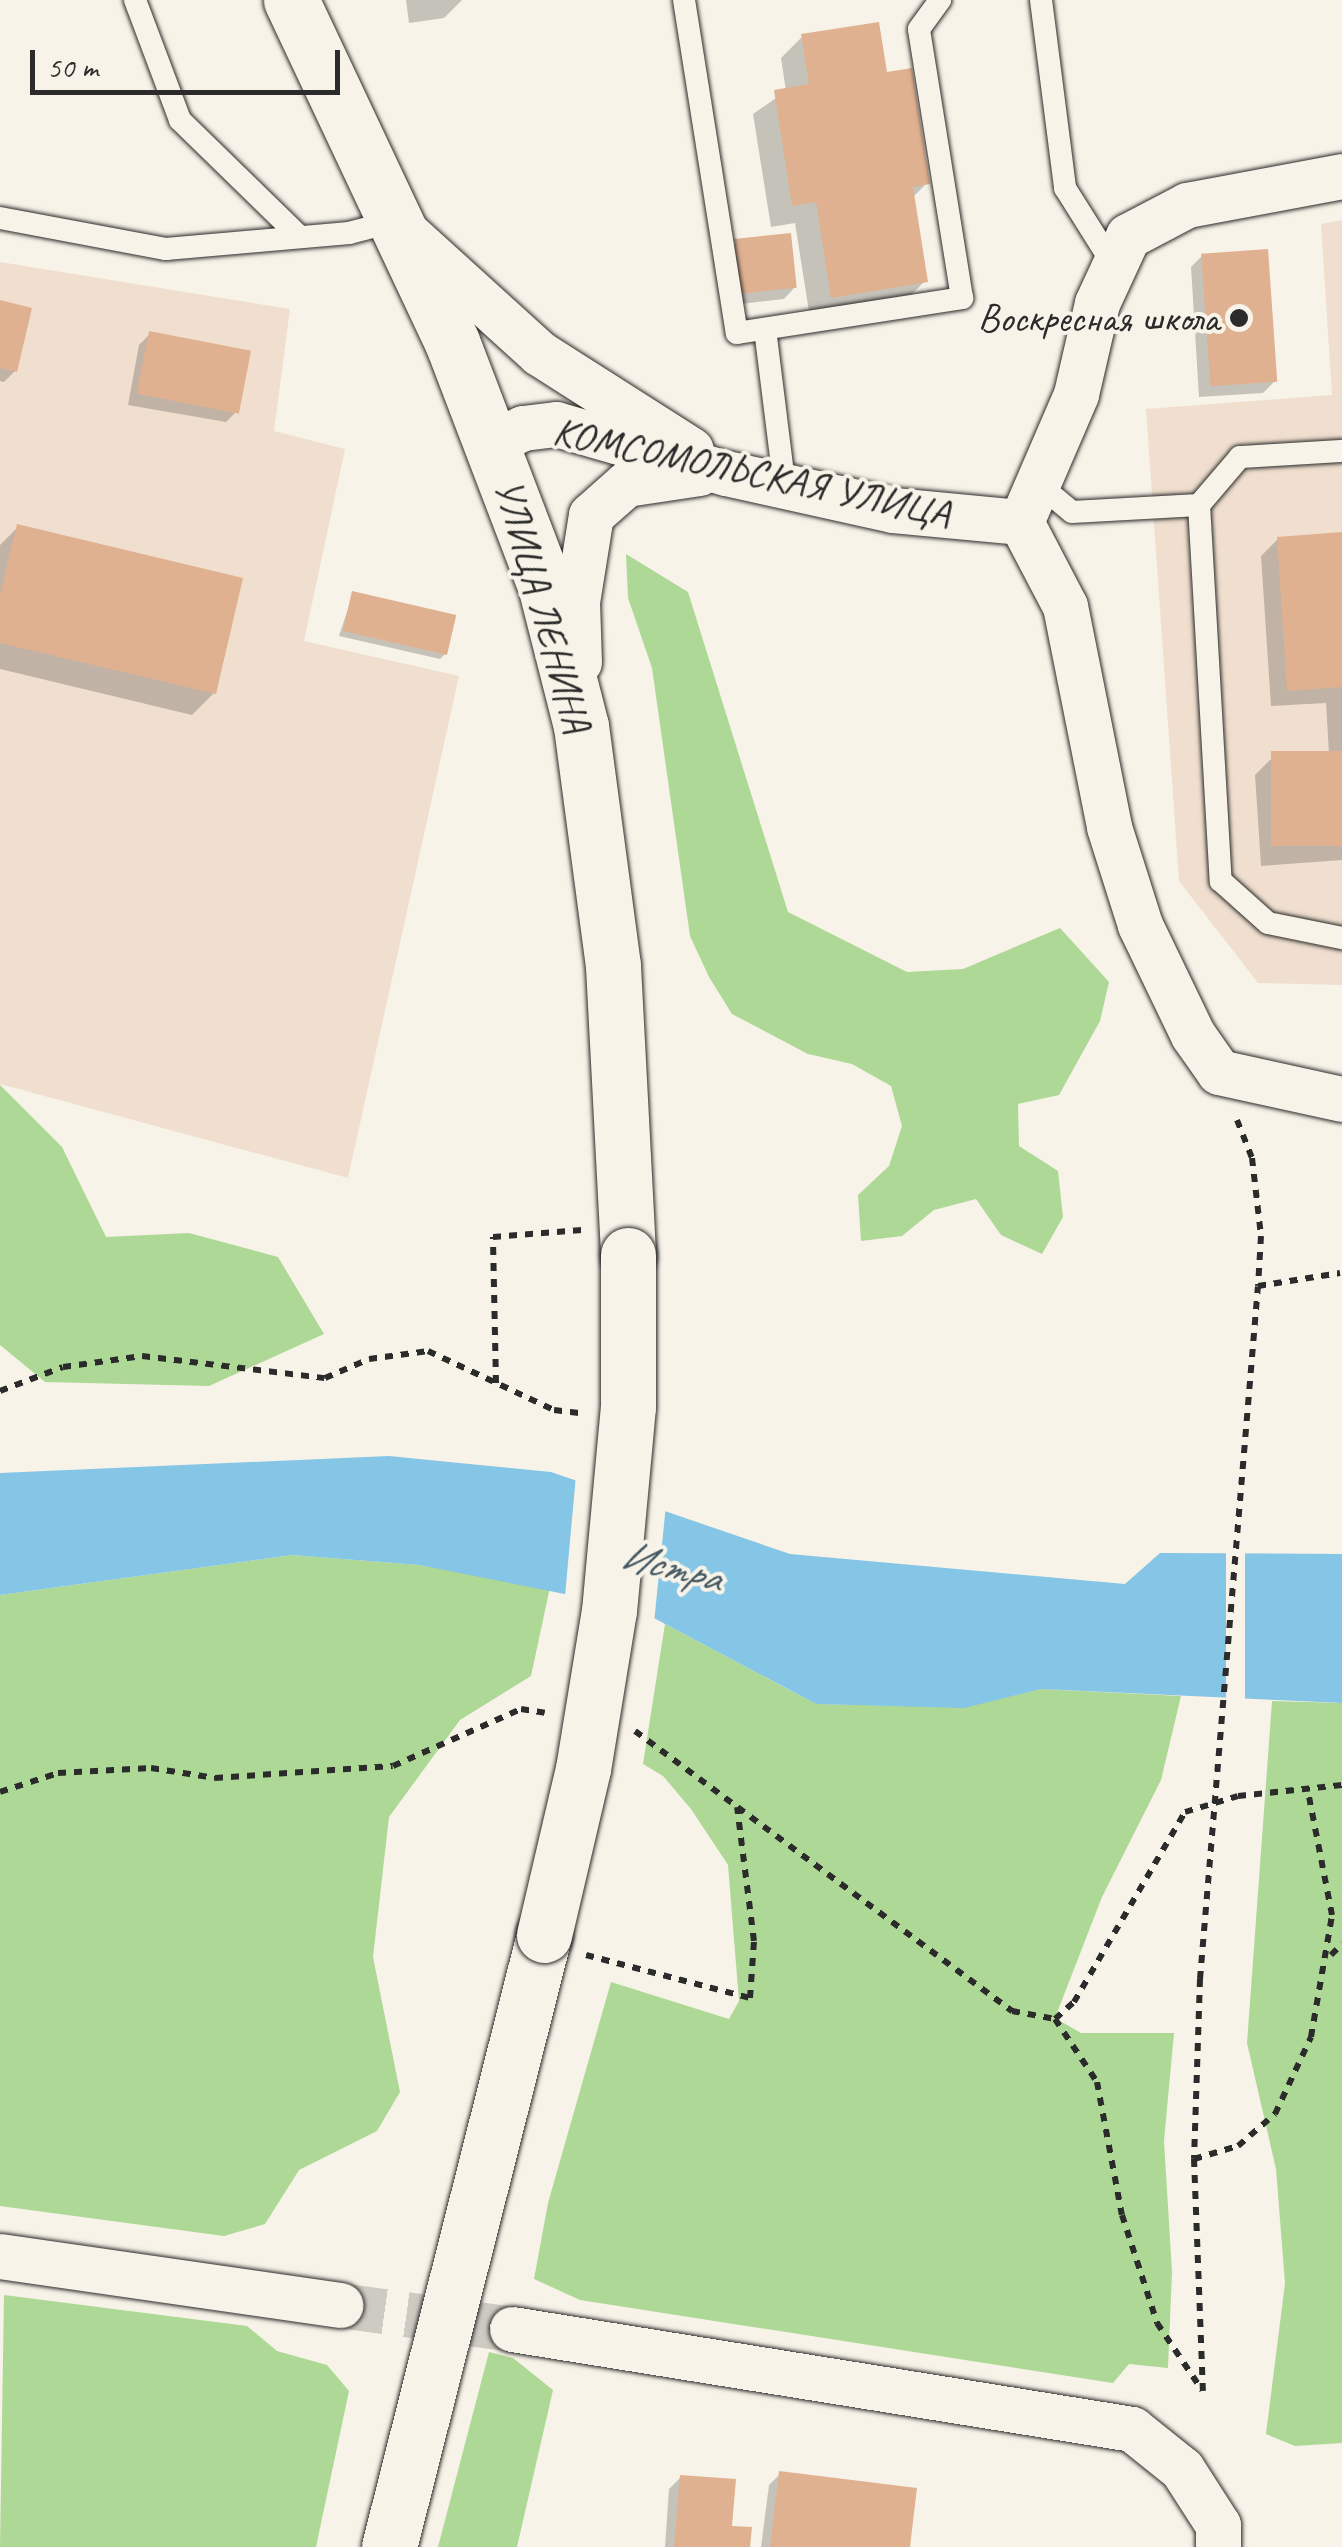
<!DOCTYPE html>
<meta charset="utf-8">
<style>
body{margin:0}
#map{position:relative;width:1342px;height:2547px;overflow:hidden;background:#f7f3e8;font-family:Caveat,sans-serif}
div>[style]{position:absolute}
.built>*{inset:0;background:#f0dfce}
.green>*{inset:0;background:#aed895}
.water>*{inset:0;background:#85c5e6}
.pier>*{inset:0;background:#f7f3e8;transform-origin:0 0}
.shadow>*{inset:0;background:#0003}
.building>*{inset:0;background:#e0b191;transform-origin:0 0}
.street-tunnel>*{height:45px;margin-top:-22.5px;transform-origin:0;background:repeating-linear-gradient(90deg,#cecbc2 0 45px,transparent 0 67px)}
.path>*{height:6px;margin-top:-3px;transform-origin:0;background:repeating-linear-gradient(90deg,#2b2b2b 0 8px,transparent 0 16px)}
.roads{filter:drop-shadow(0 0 2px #2b2b2b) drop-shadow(0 0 2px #2b2b2b)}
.lane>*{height:22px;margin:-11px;padding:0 11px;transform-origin:11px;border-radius:11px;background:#f7f3e8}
.street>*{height:45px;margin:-22.5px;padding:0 22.5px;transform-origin:22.5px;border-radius:22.5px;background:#f7f3e8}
.secondary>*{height:55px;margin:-27.5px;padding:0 27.5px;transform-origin:27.5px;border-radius:27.5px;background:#f7f3e8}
.path-bridge>*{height:6px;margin-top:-3px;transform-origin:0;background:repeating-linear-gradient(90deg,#2b2b2b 0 8px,transparent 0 16px)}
.bridges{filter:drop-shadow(0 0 2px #2b2b2b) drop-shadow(0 0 2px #2b2b2b)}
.secondary-bridge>*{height:55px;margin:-27.5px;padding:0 27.5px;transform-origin:27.5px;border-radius:27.5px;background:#f7f3e8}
.dots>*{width:28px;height:28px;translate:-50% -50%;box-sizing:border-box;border:5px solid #f7f3e8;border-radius:50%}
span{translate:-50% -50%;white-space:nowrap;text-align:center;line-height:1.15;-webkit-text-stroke:8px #f7f3e8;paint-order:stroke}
.poi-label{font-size:40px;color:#2b2b2b}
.right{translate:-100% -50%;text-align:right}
.street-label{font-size:40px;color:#2b2b2b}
.water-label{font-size:42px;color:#465963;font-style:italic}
.scale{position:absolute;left:30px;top:50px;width:310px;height:45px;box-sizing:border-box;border:5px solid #2b2b2b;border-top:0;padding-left:12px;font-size:30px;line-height:35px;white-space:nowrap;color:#2b2b2b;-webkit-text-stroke:8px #f7f3e8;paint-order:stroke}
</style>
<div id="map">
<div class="built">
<div style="clip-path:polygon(1342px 220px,1342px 985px,1258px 983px,1179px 881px,1146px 409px,1332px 395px,1321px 224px)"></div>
<div style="clip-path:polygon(0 262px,290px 309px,274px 431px,345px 449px,304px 641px,459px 676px,348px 1178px,0 1084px)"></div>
</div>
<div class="green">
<div style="clip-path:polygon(626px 554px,688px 592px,788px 912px,907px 972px,963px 969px,1060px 928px,1109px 982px,1100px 1021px,1059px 1095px,1018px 1104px,1019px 1146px,1058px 1171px,1063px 1217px,1042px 1254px,1001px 1235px,976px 1199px,934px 1210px,902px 1236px,861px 1241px,858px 1195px,889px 1166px,902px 1126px,891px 1086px,852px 1064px,808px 1054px,732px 1014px,709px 977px,690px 936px,652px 668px,628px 598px)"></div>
<div style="clip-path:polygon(0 1085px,62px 1147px,106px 1237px,189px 1233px,278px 1257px,324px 1334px,209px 1386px,45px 1382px,0 1345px)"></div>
<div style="clip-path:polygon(292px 1555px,419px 1565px,550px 1587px,531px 1676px,460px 1720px,389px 1817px,373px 1957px,400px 2092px,377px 2131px,299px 2170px,265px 2224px,224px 2236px,0 2206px,0 1595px)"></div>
<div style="clip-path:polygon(665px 1624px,816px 1704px,964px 1707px,1041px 1689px,1181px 1696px,1161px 1780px,1102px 1897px,1055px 2018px,1081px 2033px,1174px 2033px,1164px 2141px,1172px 2272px,1168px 2368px,1129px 2364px,1113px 2383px,580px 2300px,534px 2279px,548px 2203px,611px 1982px,729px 2019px,739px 2001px,728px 1865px,691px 1809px,663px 1776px,643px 1764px)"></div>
<div style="clip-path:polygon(1272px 1701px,1342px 1703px,1342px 2443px,1295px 2446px,1266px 2434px,1285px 2283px,1276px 2169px,1247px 2043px)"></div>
<div style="clip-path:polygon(4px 2295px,247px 2326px,277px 2351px,327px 2365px,349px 2391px,316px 2547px,0 2547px)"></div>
<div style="clip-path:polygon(489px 2352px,513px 2358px,553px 2390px,517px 2547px,438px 2547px)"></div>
</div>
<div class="water">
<div style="clip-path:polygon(389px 1456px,551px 1472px,790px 1554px,1125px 1584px,1160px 1553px,1342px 1554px,1342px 1703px,1041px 1689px,964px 1708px,816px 1704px,635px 1608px,419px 1565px,292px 1555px,0 1595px,0 1473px)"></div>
</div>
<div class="pier">
<div style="clip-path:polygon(576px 1475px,666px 1505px,654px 1623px,565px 1596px)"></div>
<div style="left:1226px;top:1548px;width:19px;height:156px"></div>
</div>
<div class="shadow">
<div style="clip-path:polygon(406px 0,462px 0,444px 18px,409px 23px)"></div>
<div style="clip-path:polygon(802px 37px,885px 75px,927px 183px,912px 198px,925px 281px,903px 303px,810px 318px,795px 223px,771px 227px,753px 114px,786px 91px,781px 58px)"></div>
<div style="clip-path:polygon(737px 243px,795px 287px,784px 299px,732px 305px,725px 254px)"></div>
<div style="clip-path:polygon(1202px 256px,1275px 381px,1263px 393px,1199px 397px,1191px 267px)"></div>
<div style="clip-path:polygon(0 303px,15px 371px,4px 382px,0 381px)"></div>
<div style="clip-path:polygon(150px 334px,237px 411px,226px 422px,128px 405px,139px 345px)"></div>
<div style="clip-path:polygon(18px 527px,214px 693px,192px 715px,0 669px,0 545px)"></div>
<div style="clip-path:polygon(1342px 535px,1342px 860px,1261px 866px,1255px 775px,1272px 758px,1329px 754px,1326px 703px,1271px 706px,1261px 556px,1278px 539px)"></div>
<div style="clip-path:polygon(353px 594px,445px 654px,440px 659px,339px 636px)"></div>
<div style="clip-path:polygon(780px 2474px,907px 2547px,761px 2547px,769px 2485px)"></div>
<div style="clip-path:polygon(681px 2477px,730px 2528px,747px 2547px,665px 2547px,669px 2489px)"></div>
</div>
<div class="building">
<div style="clip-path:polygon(879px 22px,887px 72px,912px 68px,930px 184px,913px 187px,928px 282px,831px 298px,816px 202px,792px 206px,774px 90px,809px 84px,801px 34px)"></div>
<div style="left:791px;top:233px;width:55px;height:57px;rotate:84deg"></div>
<div style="left:1268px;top:249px;width:133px;height:67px;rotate:86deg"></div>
<div style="clip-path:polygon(0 300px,32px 308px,17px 372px,0 368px)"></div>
<div style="left:149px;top:331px;width:104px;height:64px;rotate:11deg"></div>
<div style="clip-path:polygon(17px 524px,243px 578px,216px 694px,0 643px,0 595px)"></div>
<div style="clip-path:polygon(1342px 532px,1342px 687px,1287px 691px,1277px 537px)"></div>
<div style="left:352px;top:591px;width:107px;height:41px;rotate:13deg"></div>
<div style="left:1342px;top:751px;width:95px;height:71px;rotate:90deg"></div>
<div style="clip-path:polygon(779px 2471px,917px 2488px,910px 2547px,770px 2547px)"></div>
<div style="clip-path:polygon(680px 2475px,736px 2479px,732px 2526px,752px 2527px,750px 2547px,674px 2547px)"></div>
</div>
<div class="street-tunnel">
<div style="left:340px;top:2305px;width:174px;rotate:7.9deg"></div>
</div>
<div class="path">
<div style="left:1237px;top:1120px;width:41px;rotate:68.5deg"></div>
<div style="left:1252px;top:1158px;width:79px;rotate:83.4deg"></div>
<div style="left:1261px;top:1236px;width:50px;rotate:93.4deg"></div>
<div style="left:1258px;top:1286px;width:83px;rotate:-9deg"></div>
<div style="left:496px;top:1383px;width:146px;rotate:-91.2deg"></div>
<div style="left:493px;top:1237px;width:89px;rotate:-4.5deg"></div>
<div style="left:0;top:1391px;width:67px;rotate:-20.9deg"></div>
<div style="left:63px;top:1367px;width:80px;rotate:-7.9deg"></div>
<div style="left:142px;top:1356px;width:184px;rotate:6.9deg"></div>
<div style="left:325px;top:1378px;width:48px;rotate:-23.4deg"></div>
<div style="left:369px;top:1359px;width:60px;rotate:-7.7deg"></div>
<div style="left:428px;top:1351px;width:139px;rotate:25.1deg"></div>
<div style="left:554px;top:1410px;width:25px;rotate:7deg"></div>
<div style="left:635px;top:1731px;width:470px;rotate:36.6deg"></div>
<div style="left:1012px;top:2011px;width:44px;rotate:10.5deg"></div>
<div style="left:1055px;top:2019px;width:25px;rotate:-42deg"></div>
<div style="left:1074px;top:2002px;width:220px;rotate:-59.7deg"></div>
<div style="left:1185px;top:1812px;width:55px;rotate:-16.8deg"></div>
<div style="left:1238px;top:1796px;width:105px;rotate:-6deg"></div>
<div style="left:0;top:1792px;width:61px;rotate:-18.1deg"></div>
<div style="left:58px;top:1773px;width:93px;rotate:-3.1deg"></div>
<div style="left:151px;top:1768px;width:65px;rotate:8.9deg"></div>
<div style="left:215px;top:1778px;width:178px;rotate:-3.9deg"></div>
<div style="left:393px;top:1766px;width:140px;rotate:-24deg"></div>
<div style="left:521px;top:1709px;width:24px;rotate:9deg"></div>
<div style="left:586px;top:1955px;width:170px;rotate:14.7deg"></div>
<div style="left:750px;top:1998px;width:57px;rotate:-86deg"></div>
<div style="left:754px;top:1941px;width:135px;rotate:-97.2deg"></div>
<div style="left:1331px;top:1955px;width:16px;rotate:-45deg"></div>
<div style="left:1200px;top:1979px;width:180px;rotate:91.9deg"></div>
<div style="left:1194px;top:2159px;width:232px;rotate:87.8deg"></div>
<div style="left:1055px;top:2019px;width:76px;rotate:56.3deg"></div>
<div style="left:1097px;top:2082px;width:135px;rotate:79.4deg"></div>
<div style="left:1122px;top:2215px;width:114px;rotate:72deg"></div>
<div style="left:1157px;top:2323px;width:81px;rotate:56.1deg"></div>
<div style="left:1194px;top:2159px;width:46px;rotate:-16.5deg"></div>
<div style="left:1238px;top:2146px;width:49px;rotate:-40.9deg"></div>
<div style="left:1275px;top:2114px;width:85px;rotate:-64.9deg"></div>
<div style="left:1311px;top:2037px;width:124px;rotate:-80.2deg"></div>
<div style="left:1332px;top:1915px;width:125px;rotate:-101deg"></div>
</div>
<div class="roads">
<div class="lane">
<div style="left:135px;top:0;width:128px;rotate:69.4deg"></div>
<div style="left:180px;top:120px;width:165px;rotate:44.3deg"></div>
<div style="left:684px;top:0;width:337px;rotate:81deg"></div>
<div style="left:737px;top:333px;width:228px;rotate:-8.8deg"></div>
<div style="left:962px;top:298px;width:272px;rotate:-99.1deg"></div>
<div style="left:919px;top:29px;width:36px;rotate:-54deg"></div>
<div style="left:1041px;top:0;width:190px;rotate:82.7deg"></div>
<div style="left:1065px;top:188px;width:86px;rotate:57.8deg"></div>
<div style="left:0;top:218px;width:169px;rotate:10.6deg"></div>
<div style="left:166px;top:249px;width:184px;rotate:-5deg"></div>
<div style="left:349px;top:233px;width:48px;rotate:-14.6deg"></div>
<div style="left:765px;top:329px;width:153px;rotate:82.9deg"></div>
<div style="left:1037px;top:483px;width:45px;rotate:39.6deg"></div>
<div style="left:1072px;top:512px;width:127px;rotate:-3.2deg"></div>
<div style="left:1199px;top:505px;width:377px;rotate:86.7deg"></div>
<div style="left:1221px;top:881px;width:63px;rotate:41.8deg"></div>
<div style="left:1268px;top:923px;width:76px;rotate:11.5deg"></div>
<div style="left:1199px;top:505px;width:63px;rotate:-49.5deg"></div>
<div style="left:1240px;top:457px;width:102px;rotate:-3.4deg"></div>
</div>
<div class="street">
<div style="left:409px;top:235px;width:176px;rotate:42.2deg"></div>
<div style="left:539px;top:353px;width:180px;rotate:32.5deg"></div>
<div style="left:494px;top:442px;width:32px;rotate:-26deg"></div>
<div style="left:523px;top:428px;width:33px;rotate:-7deg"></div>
<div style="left:556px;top:424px;width:177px;rotate:16.1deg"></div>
<div style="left:726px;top:473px;width:171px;rotate:12.5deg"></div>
<div style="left:893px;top:510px;width:129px;rotate:5.4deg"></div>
<div style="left:1021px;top:522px;width:95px;rotate:62.4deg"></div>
<div style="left:1065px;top:606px;width:225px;rotate:78.7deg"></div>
<div style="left:1109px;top:827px;width:103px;rotate:72.4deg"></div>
<div style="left:1140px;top:925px;width:122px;rotate:64.3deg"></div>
<div style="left:1193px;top:1035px;width:45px;rotate:54.9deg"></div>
<div style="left:1219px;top:1072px;width:126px;rotate:12.4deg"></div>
<div style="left:1021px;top:522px;width:139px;rotate:-66.7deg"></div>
<div style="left:1076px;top:394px;width:93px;rotate:-77deg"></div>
<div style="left:1097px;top:303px;width:74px;rotate:-65.2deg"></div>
<div style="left:1128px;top:236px;width:67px;rotate:-27.7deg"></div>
<div style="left:1187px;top:205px;width:158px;rotate:-10.6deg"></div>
<div style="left:579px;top:662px;width:60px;rotate:-91.9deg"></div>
<div style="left:577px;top:602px;width:88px;rotate:-80.9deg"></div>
<div style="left:591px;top:515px;width:47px;rotate:-41.5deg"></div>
<div style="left:626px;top:484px;width:74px;rotate:-8.6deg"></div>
<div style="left:0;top:2256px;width:344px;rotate:8.2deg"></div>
<div style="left:512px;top:2329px;width:628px;rotate:9.16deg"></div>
<div style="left:1132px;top:2429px;width:64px;rotate:38.7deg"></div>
<div style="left:1182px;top:2469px;width:67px;rotate:57.3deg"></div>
<div style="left:1218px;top:2525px;width:22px;rotate:90deg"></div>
</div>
<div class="secondary">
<div style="left:291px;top:0;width:378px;rotate:64.8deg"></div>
<div style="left:452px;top:342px;width:260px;rotate:69.1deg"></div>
<div style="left:545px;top:585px;width:146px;rotate:75.7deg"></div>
<div style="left:581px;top:726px;width:242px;rotate:82.4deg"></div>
<div style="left:613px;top:966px;width:289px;rotate:87deg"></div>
<div style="left:389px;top:2547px;width:631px;rotate:-75.79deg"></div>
</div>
</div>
<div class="path-bridge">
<div style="left:1200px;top:1979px;width:695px;rotate:-85.22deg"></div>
</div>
<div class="bridges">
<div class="secondary-bridge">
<div style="left:544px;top:1935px;width:171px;rotate:-76.8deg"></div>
<div style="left:583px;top:1769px;width:160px;rotate:-80.7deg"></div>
<div style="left:609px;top:1611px;width:205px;rotate:-84.7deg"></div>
<div style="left:628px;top:1407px;width:152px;rotate:-90deg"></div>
</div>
</div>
<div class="dots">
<div style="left:1239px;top:318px;background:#2b2b2b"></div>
</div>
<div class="poi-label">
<span class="right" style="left:1219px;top:318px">Воскресная школа</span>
</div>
<div class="street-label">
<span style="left:752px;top:472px;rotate:12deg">КОМСОМОЛЬСКАЯ УЛИЦА</span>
<span style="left:543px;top:606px;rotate:74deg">УЛИЦА ЛЕНИНА</span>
</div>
<div class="water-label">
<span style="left:671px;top:1567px;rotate:14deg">Истра</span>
</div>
<div class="scale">50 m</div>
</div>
